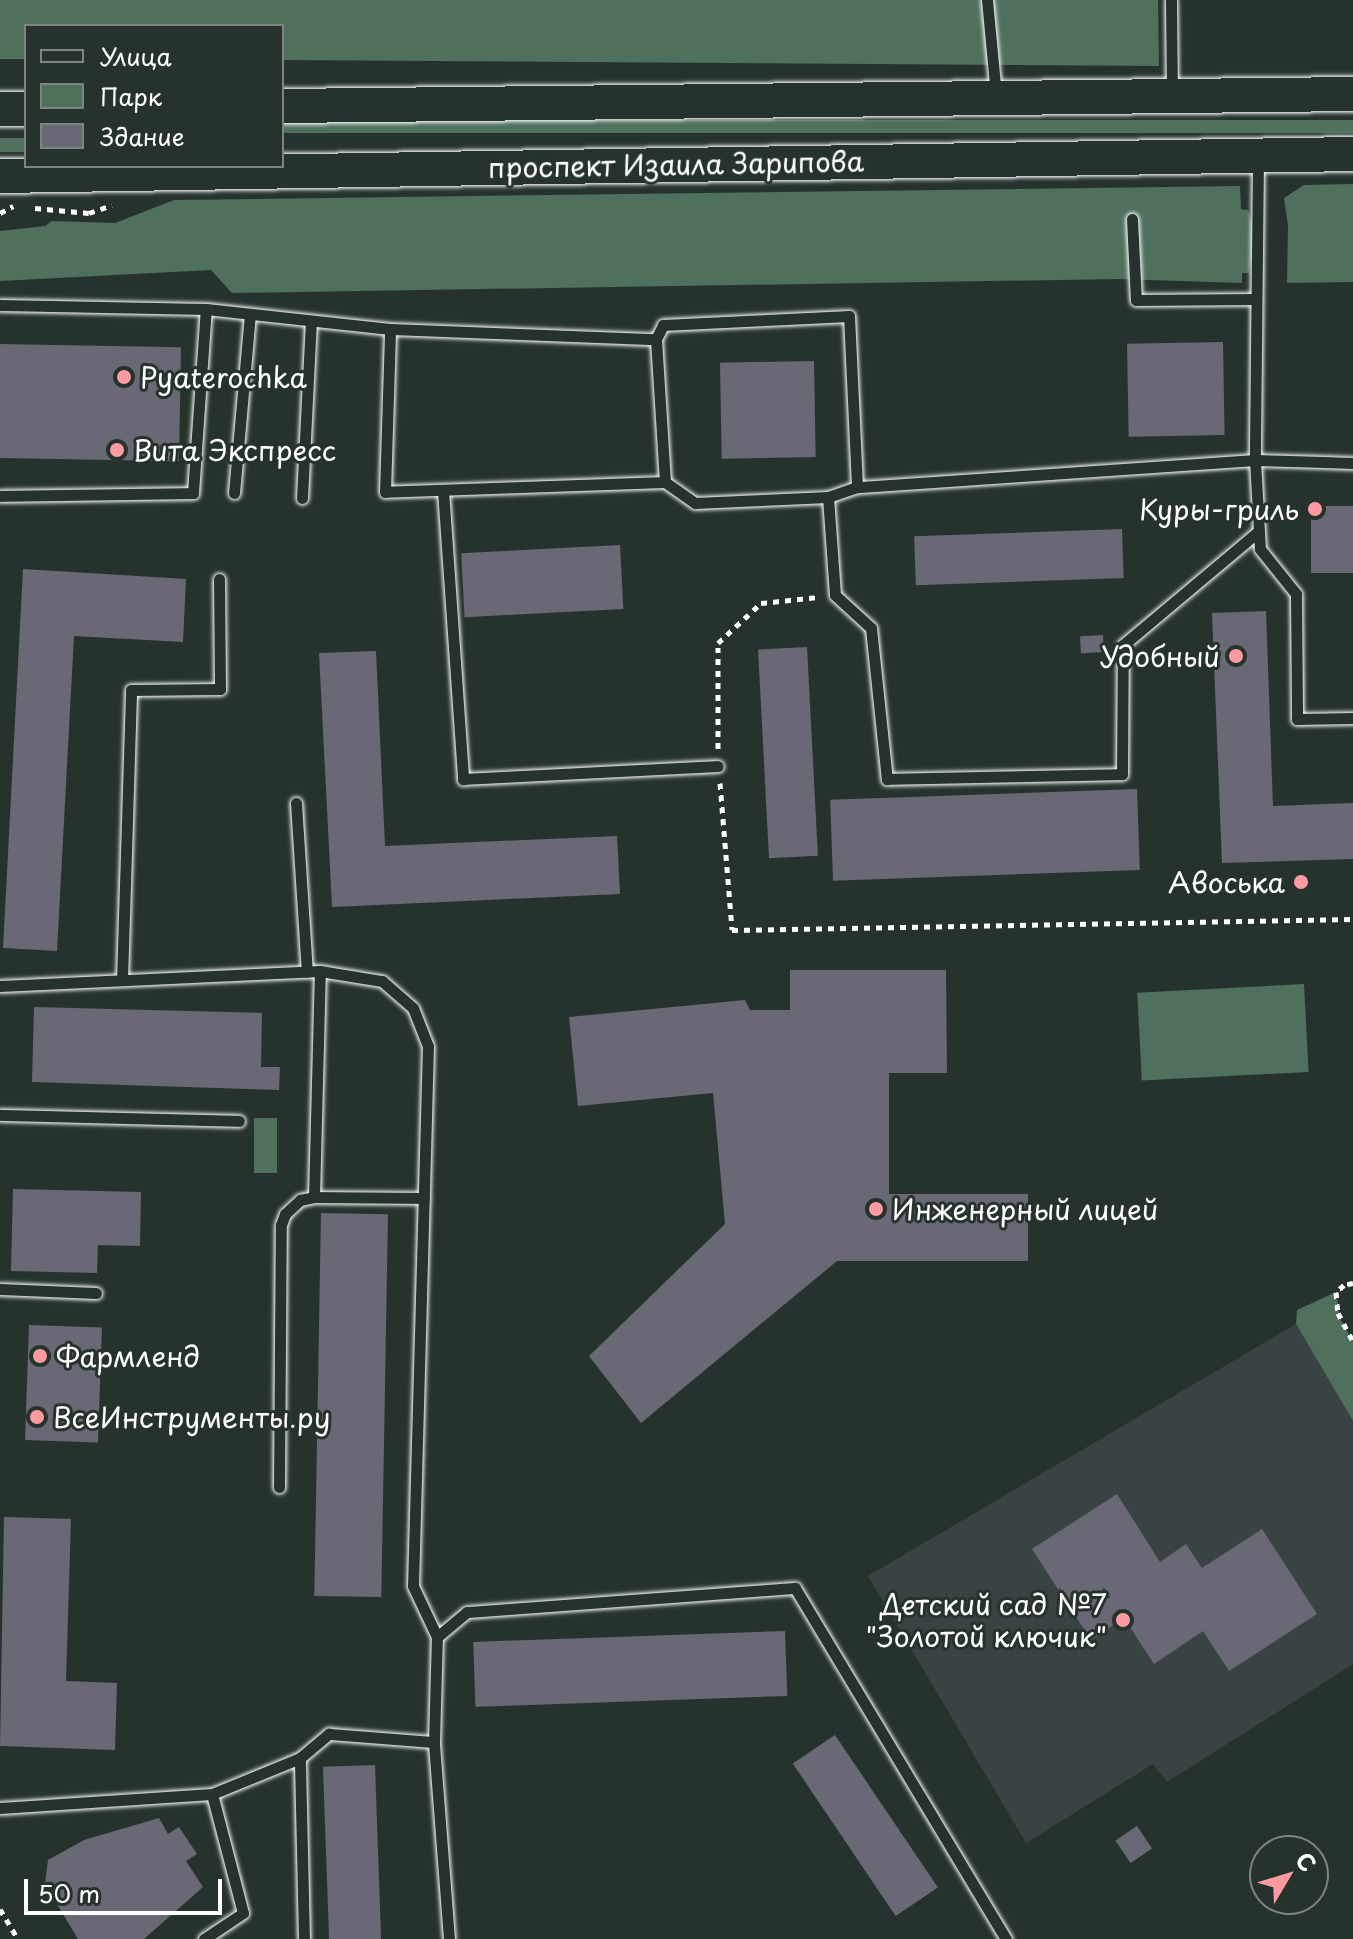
<!DOCTYPE html>
<meta charset="utf-8">
<style>
body{margin:0}
#map{position:relative;width:1353px;height:1939px;overflow:hidden;background:#26332d;font-family:"Playpen Sans",sans-serif}
div>[style]{position:absolute}
.built>*{inset:0;background:#3a4343}
.green>*{inset:0;background:#4e705c;transform-origin:0 0}
.building>*{inset:0;background:#696875;transform-origin:0 0}
.path>*{height:5px;margin-top:-2.5px;transform-origin:0;background:repeating-linear-gradient(90deg,#fff 0 6px,transparent 0 12px)}
.roads{filter:drop-shadow(0 0 2px #fff) drop-shadow(0 0 2px #fff)}
.lane>*{height:11px;margin:-5.5px;padding:0 5.5px;transform-origin:5.5px;border-radius:5.5px;background:#26332d}
.primary>*{height:34px;margin:-17px;padding:0 17px;transform-origin:17px;border-radius:17px;background:#26332d}
.dots>*{width:22px;height:22px;translate:-50% -50%;box-sizing:border-box;border:4px solid #26332d;border-radius:50%}
span{translate:-50% -50%;white-space:nowrap;text-align:center;line-height:1.15;-webkit-text-stroke:6px #26332d;paint-order:stroke}
.street-label{font-size:28px;color:#fff}
.poi-label{font-size:28px;color:#fff}
.left{translate:0 -50%;text-align:left}
.right{translate:-100% -50%;text-align:right}
.legend{position:absolute;left:24px;top:24px;width:260px;height:144px;box-sizing:border-box;background:#26332d;border:2px solid #7d8581;margin:0;padding:10px 14px;list-style:none;font-size:24px;color:#fff}
.legend li{display:flex;align-items:center;gap:16px;height:40px}
.legend b{width:40px;border:2px solid #7d8581}
.north{position:absolute;left:1249px;top:1835px;width:80px;height:80px;box-sizing:border-box;background:#26332d;border:2px solid #7d8581;border-radius:50%;rotate:52deg;font-size:22px;font-weight:700;line-height:32px;text-align:center;color:#fff}
.north::after{content:'';display:block;margin:auto;width:28px;height:36px;background:#ff9aa2;clip-path:polygon(50% 0,100% 100%,50% 72%,0 100%)}
.scale{position:absolute;left:24px;top:1879px;width:198px;height:36px;box-sizing:border-box;border:4px solid #fff;border-top:0;padding-left:10px;font-size:24px;line-height:28px;white-space:nowrap;color:#fff;-webkit-text-stroke:6px #26332d;paint-order:stroke}
</style>
<div id="map">
<div class="built">
<div style="clip-path:polygon(1296px 1324px,1353px 1421px,1353px 1664px,1167px 1782px,1153px 1764px,1026px 1843px,868px 1576px)"></div>
</div>
<div class="green">
<div style="clip-path:polygon(0 0,1158px 0,1159px 66px,282px 60px,282px 26px,26px 26px,26px 59px,0 59px)"></div>
<div style="left:1353px;top:120px;width:13px;height:1071px;rotate:90deg"></div>
<div style="left:26px;top:138px;width:14px;height:26px;rotate:90deg"></div>
<div style="clip-path:polygon(1353px 184px,1353px 282px,1287px 283px,1288px 226px,1284px 198px,1304px 185px)"></div>
<div style="clip-path:polygon(1240px 186px,1241px 209px,1248px 210px,1255px 235px,1249px 273px,1242px 273px,1242px 283px,1119px 279px,232px 293px,211px 270px,0 281px,0 231px,45px 226px,52px 221px,115px 223px,174px 200px)"></div>
<div style="left:1304px;top:984px;width:88px;height:167px;rotate:87deg"></div>
<div style="left:254px;top:1118px;width:23px;height:55px"></div>
<div style="clip-path:polygon(1336px 1292px,1340px 1318px,1353px 1341px,1353px 1421px,1296px 1324px,1297px 1310px)"></div>
</div>
<div class="building">
<div style="left:1223px;top:342px;width:93px;height:96px;rotate:89deg"></div>
<div style="left:0;top:344px;width:181px;height:114px;rotate:1deg"></div>
<div style="left:814px;top:361px;width:96px;height:94px;rotate:89deg"></div>
<div style="left:1311px;top:506px;width:42px;height:67px"></div>
<div style="left:1122px;top:529px;width:49px;height:208px;rotate:88deg"></div>
<div style="left:620px;top:545px;width:64px;height:159px;rotate:87deg"></div>
<div style="clip-path:polygon(23px 569px,186px 579px,183px 642px,74px 636px,57px 951px,3px 948px)"></div>
<div style="clip-path:polygon(1266px 611px,1273px 806px,1353px 803px,1353px 859px,1222px 863px,1212px 613px)"></div>
<div style="left:1103px;top:635px;width:17px;height:23px;rotate:87deg"></div>
<div style="left:807px;top:647px;width:209px;height:49px;rotate:87deg"></div>
<div style="clip-path:polygon(376px 651px,385px 846px,617px 836px,620px 894px,332px 907px,319px 653px)"></div>
<div style="left:1137px;top:789px;width:81px;height:307px;rotate:88deg"></div>
<div style="clip-path:polygon(790px 970px,946px 970px,947px 1073px,889px 1073px,889px 1194px,1028px 1194px,1028px 1261px,837px 1261px,641px 1423px,589px 1356px,725px 1224px,713px 1093px,578px 1106px,569px 1017px,745px 1000px,750px 1010px,790px 1010px)"></div>
<div style="clip-path:polygon(34px 1007px,262px 1013px,261px 1067px,280px 1067px,279px 1090px,32px 1082px)"></div>
<div style="clip-path:polygon(13px 1189px,141px 1192px,140px 1246px,98px 1245px,97px 1273px,11px 1271px)"></div>
<div style="left:321px;top:1213px;width:67px;height:383px;rotate:1deg"></div>
<div style="left:29px;top:1325px;width:73px;height:115px;rotate:2deg"></div>
<div style="clip-path:polygon(1117px 1494px,1160px 1562px,1186px 1544px,1202px 1568px,1262px 1529px,1317px 1614px,1229px 1671px,1203px 1631px,1154px 1664px,1124px 1618px,1091px 1640px,1032px 1549px)"></div>
<div style="clip-path:polygon(4px 1517px,71px 1519px,66px 1681px,117px 1683px,115px 1750px,0 1746px)"></div>
<div style="left:785px;top:1631px;width:65px;height:312px;rotate:88deg"></div>
<div style="left:835px;top:1735px;width:184px;height:51px;rotate:56deg"></div>
<div style="left:375px;top:1765px;width:174px;height:52px;rotate:88deg"></div>
<div style="clip-path:polygon(159px 1818px,168px 1834px,179px 1827px,197px 1854px,186px 1861px,203px 1887px,144px 1939px,78px 1939px,45px 1884px,48px 1860px,84px 1840px)"></div>
<div style="left:1137px;top:1826px;width:27px;height:26px;rotate:56deg"></div>
</div>
<div class="path">
<div style="left:35px;top:208px;width:54px;rotate:5.3deg"></div>
<div style="left:89px;top:213px;width:24px;rotate:-19deg"></div>
<div style="left:0;top:213px;width:15px;rotate:-28deg"></div>
<div style="left:718px;top:749px;width:106px;rotate:-90deg"></div>
<div style="left:718px;top:643px;width:59px;rotate:-42.9deg"></div>
<div style="left:761px;top:603px;width:57px;rotate:-6deg"></div>
<div style="left:720px;top:783px;width:147px;rotate:85.3deg"></div>
<div style="left:732px;top:930px;width:621px;rotate:-1.01deg"></div>
<div style="left:1353px;top:1283px;width:9px;rotate:167deg"></div>
<div style="left:1344px;top:1285px;width:11px;rotate:139deg"></div>
<div style="left:1336px;top:1292px;width:21px;rotate:85deg"></div>
<div style="left:1338px;top:1313px;width:32px;rotate:62deg"></div>
<div style="left:0;top:1909px;width:35px;rotate:59deg"></div>
</div>
<div class="roads">
<div class="lane">
<div style="left:987px;top:0;width:95px;rotate:84.6deg"></div>
<div style="left:1171px;top:0;width:91px;rotate:89.4deg"></div>
<div style="left:1258px;top:159px;width:301px;rotate:90.6deg"></div>
<div style="left:1255px;top:460px;width:399px;rotate:176.1deg"></div>
<div style="left:857px;top:487px;width:31px;rotate:161deg"></div>
<div style="left:828px;top:497px;width:98px;rotate:85.9deg"></div>
<div style="left:835px;top:595px;width:49px;rotate:42.5deg"></div>
<div style="left:871px;top:628px;width:152px;rotate:84deg"></div>
<div style="left:887px;top:779px;width:235px;rotate:-1.2deg"></div>
<div style="left:1122px;top:774px;width:129px;rotate:-89.6deg"></div>
<div style="left:1123px;top:645px;width:177px;rotate:-40deg"></div>
<div style="left:1132px;top:219px;width:81px;rotate:87.2deg"></div>
<div style="left:1136px;top:300px;width:120px;rotate:-0.5deg"></div>
<div style="left:0;top:305px;width:206px;rotate:1.1deg"></div>
<div style="left:206px;top:309px;width:185px;rotate:6.2deg"></div>
<div style="left:390px;top:329px;width:266px;rotate:2.2deg"></div>
<div style="left:656px;top:339px;width:143px;rotate:86.4deg"></div>
<div style="left:665px;top:482px;width:280px;rotate:178deg"></div>
<div style="left:385px;top:492px;width:163px;rotate:-88.2deg"></div>
<div style="left:656px;top:339px;width:16px;rotate:-63deg"></div>
<div style="left:663px;top:325px;width:186px;rotate:-2.8deg"></div>
<div style="left:849px;top:316px;width:171px;rotate:87.3deg"></div>
<div style="left:1353px;top:463px;width:98px;rotate:-178.2deg"></div>
<div style="left:1255px;top:460px;width:89px;rotate:86.8deg"></div>
<div style="left:1260px;top:549px;width:58px;rotate:51.3deg"></div>
<div style="left:1296px;top:594px;width:125px;rotate:89.5deg"></div>
<div style="left:1297px;top:719px;width:56px;rotate:-1deg"></div>
<div style="left:665px;top:482px;width:37px;rotate:35deg"></div>
<div style="left:695px;top:503px;width:133px;rotate:-2.6deg"></div>
<div style="left:443px;top:490px;width:290px;rotate:86deg"></div>
<div style="left:463px;top:779px;width:255px;rotate:-2.9deg"></div>
<div style="left:234px;top:493px;width:180px;rotate:-84.9deg"></div>
<div style="left:0;top:496px;width:193px;rotate:-0.9deg"></div>
<div style="left:193px;top:493px;width:184px;rotate:-86deg"></div>
<div style="left:302px;top:498px;width:177px;rotate:-87.1deg"></div>
<div style="left:296px;top:803px;width:169px;rotate:86.3deg"></div>
<div style="left:122px;top:980px;width:290px;rotate:-88.2deg"></div>
<div style="left:131px;top:690px;width:89px;rotate:-0.6deg"></div>
<div style="left:220px;top:689px;width:110px;rotate:-90.5deg"></div>
<div style="left:0;top:986px;width:320px;rotate:-2.7deg"></div>
<div style="left:320px;top:971px;width:63px;rotate:9.2deg"></div>
<div style="left:382px;top:981px;width:41px;rotate:41.1deg"></div>
<div style="left:413px;top:1008px;width:41px;rotate:68.5deg"></div>
<div style="left:428px;top:1046px;width:540px;rotate:91.59deg"></div>
<div style="left:413px;top:1586px;width:56px;rotate:64.8deg"></div>
<div style="left:0;top:1115px;width:239px;rotate:1.4deg"></div>
<div style="left:314px;top:1197px;width:226px;rotate:-88.5deg"></div>
<div style="left:0;top:1289px;width:96px;rotate:2.4deg"></div>
<div style="left:279px;top:1487px;width:262px;rotate:-89.6deg"></div>
<div style="left:281px;top:1225px;width:12px;rotate:-70deg"></div>
<div style="left:285px;top:1214px;width:21px;rotate:-43deg"></div>
<div style="left:300px;top:1200px;width:14px;rotate:-12deg"></div>
<div style="left:314px;top:1197px;width:110px;rotate:0.5deg"></div>
<div style="left:212px;top:1794px;width:95px;rotate:-22.2deg"></div>
<div style="left:0;top:1808px;width:212px;rotate:-3.8deg"></div>
<div style="left:212px;top:1794px;width:123px;rotate:75.4deg"></div>
<div style="left:243px;top:1913px;width:47px;rotate:146.3deg"></div>
<div style="left:304px;top:1939px;width:181px;rotate:-91.3deg"></div>
<div style="left:300px;top:1758px;width:38px;rotate:-40deg"></div>
<div style="left:329px;top:1734px;width:105px;rotate:4.4deg"></div>
<div style="left:449px;top:1939px;width:198px;rotate:-94.4deg"></div>
<div style="left:434px;top:1742px;width:105px;rotate:-88.4deg"></div>
<div style="left:437px;top:1637px;width:39px;rotate:-40deg"></div>
<div style="left:467px;top:1612px;width:329px;rotate:-4.2deg"></div>
<div style="left:795px;top:1588px;width:410px;rotate:59deg"></div>
</div>
<div class="primary">
<div style="left:282px;top:106px;width:1071px;rotate:-0.64deg"></div>
<div style="left:0;top:109px;width:26px"></div>
<div style="left:0;top:176px;width:1353px;rotate:-0.93deg"></div>
</div>
</div>
<div class="dots">
<div style="left:124px;top:377px;background:#ff9aa2"></div>
<div style="left:117px;top:450px;background:#ff9aa2"></div>
<div style="left:1315px;top:509px;background:#ff9aa2"></div>
<div style="left:1236px;top:656px;background:#ff9aa2"></div>
<div style="left:1301px;top:882px;background:#ff9aa2"></div>
<div style="left:876px;top:1209px;background:#ff9aa2"></div>
<div style="left:40px;top:1356px;background:#ff9aa2"></div>
<div style="left:37px;top:1417px;background:#ff9aa2"></div>
<div style="left:1123px;top:1620px;background:#ff9aa2"></div>
</div>
<div class="street-label">
<span style="left:676px;top:164px;rotate:-1deg">проспект Изаила Зарипова</span>
</div>
<div class="poi-label">
<span class="left" style="left:140px;top:377px">Pyaterochka</span>
<span class="left" style="left:133px;top:450px">Вита Экспресс</span>
<span class="right" style="left:1299px;top:509px">Куры-гриль</span>
<span class="right" style="left:1220px;top:656px">Удобный</span>
<span class="right" style="left:1285px;top:882px">Авоська</span>
<span class="left" style="left:892px;top:1209px">Инженерный лицей</span>
<span class="left" style="left:56px;top:1356px">Фармленд</span>
<span class="left" style="left:53px;top:1417px">ВсеИнструменты.ру</span>
<span class="right" style="left:1107px;top:1620px">Детский сад №7<br>"Золотой ключик"</span>
</div>
<ul class="legend">
<li><b style="height:10px;background:#26332d"></b>Улица</li>
<li><b style="height:22px;background:#4e705c"></b>Парк</li>
<li><b style="height:22px;background:#696875"></b>Здание</li>
</ul>
<div class="north">С</div>
<div class="scale">50 m</div>
</div>
